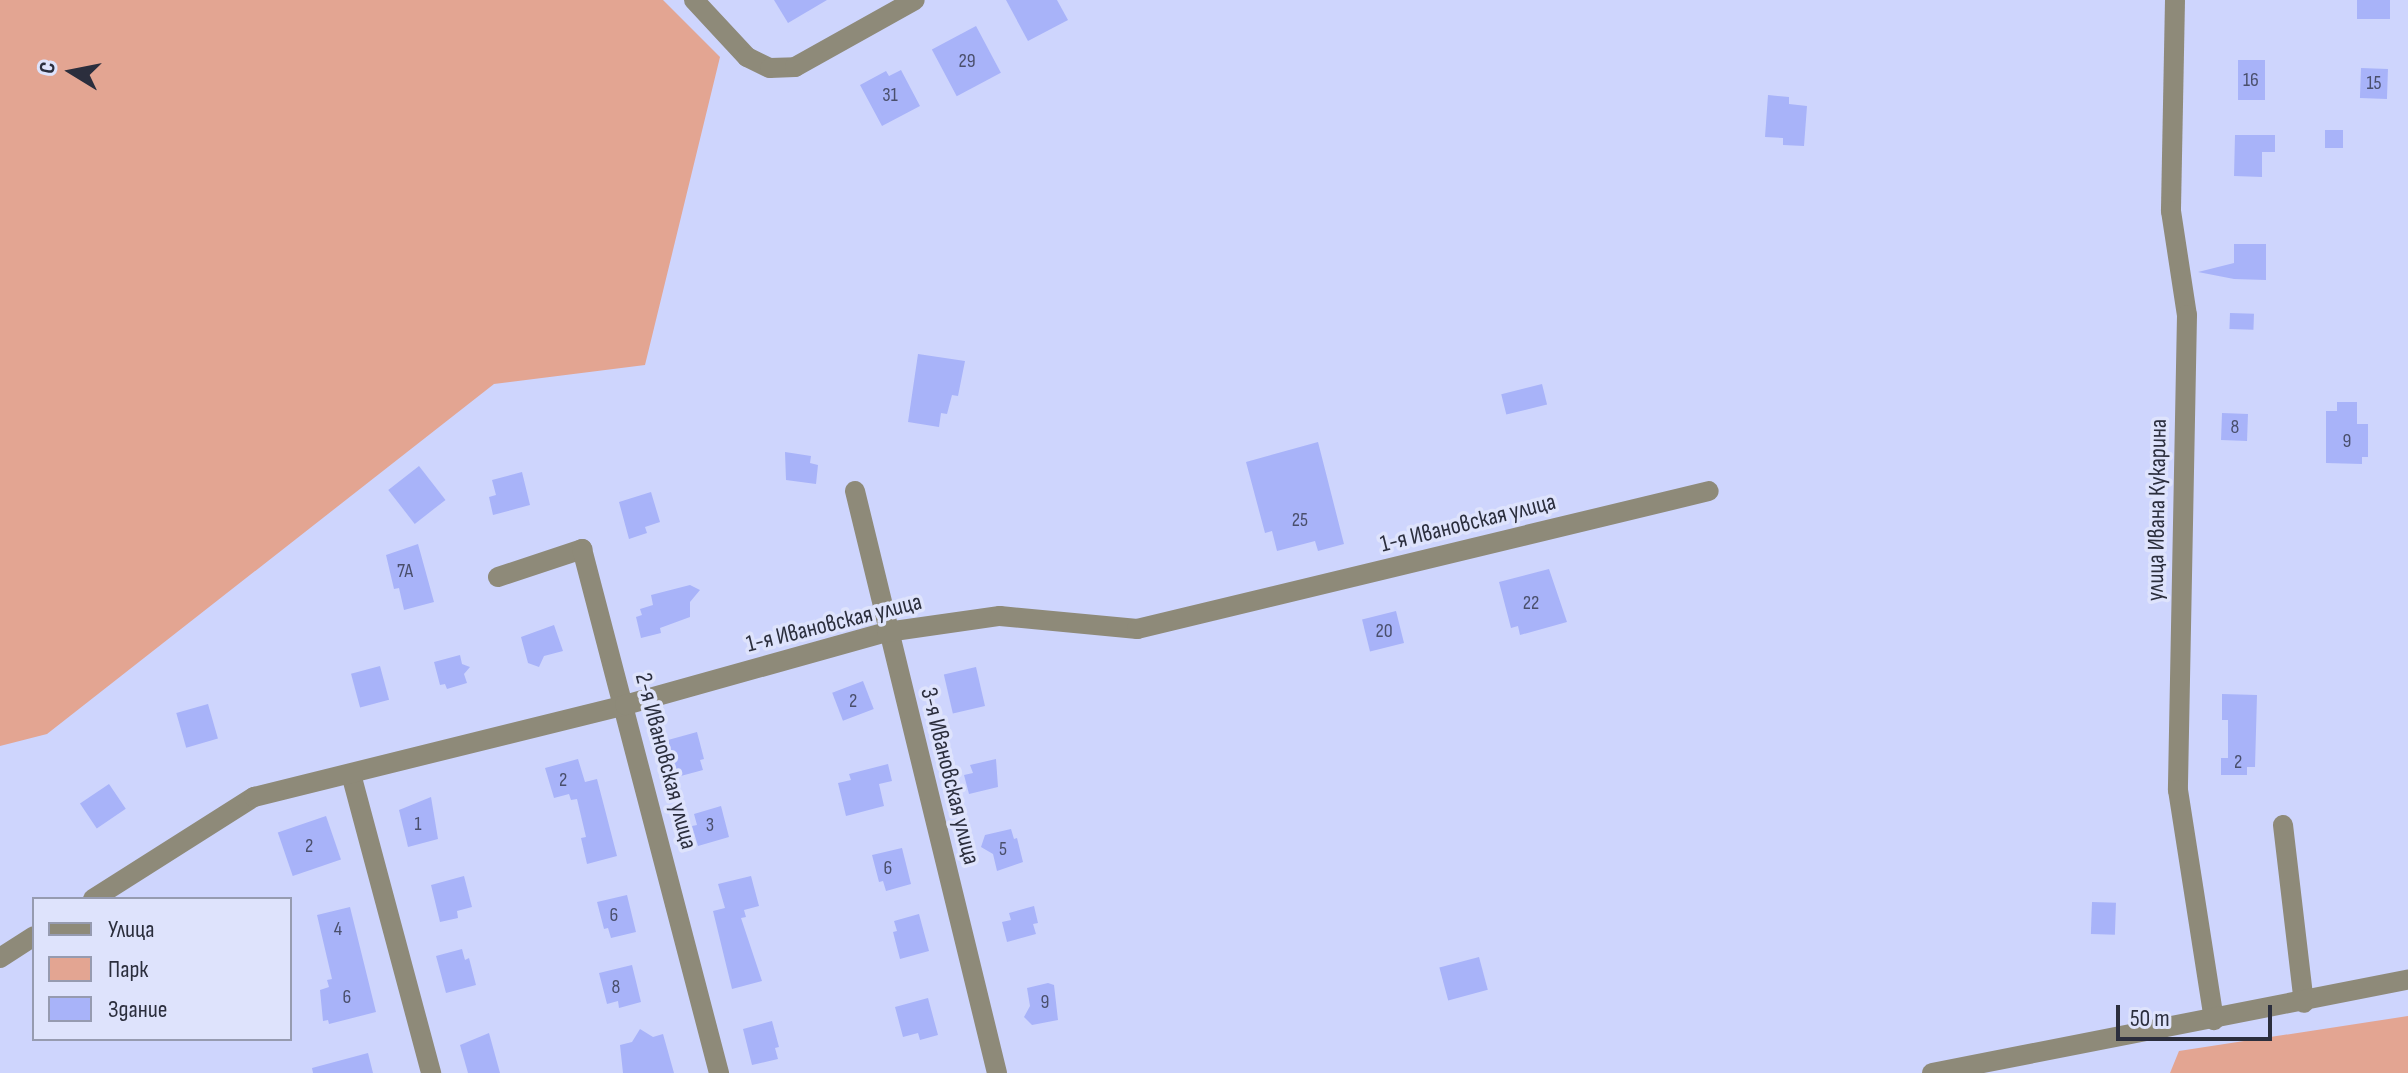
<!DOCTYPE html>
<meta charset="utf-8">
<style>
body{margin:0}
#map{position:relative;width:2408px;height:1073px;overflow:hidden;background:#ced5fd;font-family:"Sofia Sans Condensed",sans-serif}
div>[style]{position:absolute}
.green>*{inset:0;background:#e3a592}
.building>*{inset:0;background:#a8b3f9;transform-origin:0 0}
.minor>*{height:20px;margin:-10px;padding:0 10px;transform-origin:10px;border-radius:10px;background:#8e8a79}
span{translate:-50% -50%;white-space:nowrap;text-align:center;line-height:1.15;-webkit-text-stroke:7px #dee3fc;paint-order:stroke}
.number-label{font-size:20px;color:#4a4f6c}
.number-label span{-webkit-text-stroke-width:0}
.street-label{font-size:24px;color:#2b2e3d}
.legend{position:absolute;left:32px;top:897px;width:260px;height:144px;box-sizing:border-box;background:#dee3fc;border:2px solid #969bb0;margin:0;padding:10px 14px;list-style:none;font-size:24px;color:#2b2e3d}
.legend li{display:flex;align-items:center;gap:16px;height:40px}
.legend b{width:40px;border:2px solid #969bb0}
.north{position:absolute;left:32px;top:32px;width:80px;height:80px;-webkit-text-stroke:6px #dee3fc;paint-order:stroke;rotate:280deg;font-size:22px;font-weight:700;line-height:32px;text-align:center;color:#2b2e3d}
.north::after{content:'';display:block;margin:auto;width:28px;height:36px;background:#2b2e3d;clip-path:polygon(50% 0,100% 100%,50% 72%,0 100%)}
.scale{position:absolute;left:2116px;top:1005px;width:156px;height:36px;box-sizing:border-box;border:4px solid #2b2e3d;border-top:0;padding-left:10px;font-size:24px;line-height:28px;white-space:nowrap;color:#2b2e3d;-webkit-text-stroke:6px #dee3fc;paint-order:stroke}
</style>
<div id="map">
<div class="green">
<div style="clip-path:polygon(0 0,663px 0,720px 57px,645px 365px,494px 384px,47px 734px,0 746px)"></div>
<div style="clip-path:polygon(2408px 1016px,2408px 1073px,2170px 1073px,2179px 1051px)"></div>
</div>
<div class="building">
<div style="clip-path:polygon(774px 0,827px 0,788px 23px)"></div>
<div style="clip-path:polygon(1006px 0,1057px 0,1068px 20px,1028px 41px)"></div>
<div style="left:2357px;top:0;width:33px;height:19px"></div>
<div style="left:976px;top:26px;width:53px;height:50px;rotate:62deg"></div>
<div style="left:2238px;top:60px;width:27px;height:40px"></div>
<div style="left:2361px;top:68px;width:27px;height:30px;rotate:2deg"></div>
<div style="clip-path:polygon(901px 70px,920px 106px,882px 126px,860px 85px,886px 71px,889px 76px)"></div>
<div style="clip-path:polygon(1768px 95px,1789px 97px,1789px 104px,1807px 106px,1804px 146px,1783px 145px,1783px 138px,1765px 137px)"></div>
<div style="left:2325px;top:130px;width:18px;height:18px"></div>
<div style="clip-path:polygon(2235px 135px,2275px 135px,2275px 152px,2262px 152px,2262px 177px,2234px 176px)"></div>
<div style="clip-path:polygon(2234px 244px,2266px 244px,2266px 280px,2234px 279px,2198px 272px,2234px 263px)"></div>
<div style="left:2230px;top:313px;width:24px;height:16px;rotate:2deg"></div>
<div style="clip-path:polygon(918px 354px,965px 361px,958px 396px,952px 395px,947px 414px,941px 413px,939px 427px,908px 422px)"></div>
<div style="left:1542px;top:384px;width:21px;height:42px;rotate:76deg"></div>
<div style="clip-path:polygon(2337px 402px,2357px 402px,2357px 424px,2368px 424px,2368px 457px,2362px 457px,2362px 464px,2326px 463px,2326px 411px,2337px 411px)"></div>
<div style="left:2222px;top:413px;width:26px;height:27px;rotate:2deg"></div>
<div style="clip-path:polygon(1318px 442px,1344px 544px,1318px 551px,1315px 541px,1277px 551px,1272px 531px,1265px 533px,1246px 462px)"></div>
<div style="clip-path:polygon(785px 452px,811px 456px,810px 463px,818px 465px,816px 484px,786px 480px)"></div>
<div style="left:419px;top:466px;width:43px;height:39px;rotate:52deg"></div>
<div style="clip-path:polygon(522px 472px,530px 505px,493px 515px,489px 497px,496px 495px,492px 480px)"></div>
<div style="clip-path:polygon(651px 492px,660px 522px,645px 527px,647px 533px,629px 539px,619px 502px)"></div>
<div style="clip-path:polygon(418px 544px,434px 602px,404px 610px,399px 588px,394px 589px,386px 555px)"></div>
<div style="clip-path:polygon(1549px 569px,1567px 622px,1520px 635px,1518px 626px,1511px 628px,1499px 582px)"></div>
<div style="clip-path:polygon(690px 585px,700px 590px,690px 602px,690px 617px,660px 628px,661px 633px,641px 638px,636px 617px,642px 615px,640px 609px,653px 605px,651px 595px)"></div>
<div style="left:1396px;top:611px;width:33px;height:35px;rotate:76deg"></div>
<div style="clip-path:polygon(554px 625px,563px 651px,544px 656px,539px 667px,528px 663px,521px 637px)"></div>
<div style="clip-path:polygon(460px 655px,462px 664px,470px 667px,464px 674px,467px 683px,447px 689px,445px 684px,440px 685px,434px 662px)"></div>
<div style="left:380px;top:666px;width:35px;height:30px;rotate:75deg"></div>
<div style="left:976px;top:667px;width:40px;height:33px;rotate:77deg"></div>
<div style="left:863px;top:681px;width:30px;height:33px;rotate:69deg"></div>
<div style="clip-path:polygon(2222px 694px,2257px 695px,2255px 767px,2247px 767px,2247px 775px,2221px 775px,2221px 758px,2228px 758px,2228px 720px,2222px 720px)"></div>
<div style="left:208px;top:704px;width:36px;height:33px;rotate:74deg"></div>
<div style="clip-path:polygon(697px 732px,704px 759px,700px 760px,703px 770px,677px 777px,668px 740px)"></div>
<div style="clip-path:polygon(578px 759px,585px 782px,597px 779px,617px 856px,587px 864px,581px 838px,586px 837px,577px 799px,571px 800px,569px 794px,554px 798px,545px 768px)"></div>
<div style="clip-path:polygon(996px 759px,998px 787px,969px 794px,964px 775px,973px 773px,970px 765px)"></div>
<div style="clip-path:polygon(888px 764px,892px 781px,879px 784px,884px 806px,846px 816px,838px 783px,851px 780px,849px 774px)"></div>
<div style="left:109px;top:784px;width:30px;height:35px;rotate:56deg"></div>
<div style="clip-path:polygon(431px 797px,438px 839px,408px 847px,399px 810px)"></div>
<div style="clip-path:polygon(721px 806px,729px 837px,698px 846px,692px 826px,697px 825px,694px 814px)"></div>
<div style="left:326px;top:816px;width:46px;height:51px;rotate:71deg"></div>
<div style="clip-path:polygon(1011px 829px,1014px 839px,1017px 838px,1023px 862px,997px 871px,993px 854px,981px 847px,985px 835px)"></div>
<div style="clip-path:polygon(902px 848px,911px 884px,886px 891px,883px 881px,879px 882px,872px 855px)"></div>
<div style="clip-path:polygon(464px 876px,472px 907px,457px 911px,458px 918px,440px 922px,431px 885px)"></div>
<div style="clip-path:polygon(751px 876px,759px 906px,744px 910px,746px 917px,741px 918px,762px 981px,732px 989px,713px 911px,725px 908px,718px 884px)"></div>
<div style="clip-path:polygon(627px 895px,636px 932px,611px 938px,608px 928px,604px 929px,597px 902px)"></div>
<div style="left:2092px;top:902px;width:24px;height:32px;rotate:2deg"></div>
<div style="clip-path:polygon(1034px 906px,1038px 923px,1033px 924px,1036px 934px,1007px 942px,1002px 922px,1011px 920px,1009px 913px)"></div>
<div style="clip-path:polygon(350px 907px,376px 1012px,329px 1024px,328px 1020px,323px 1021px,320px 990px,329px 987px,327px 980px,332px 979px,317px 915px)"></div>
<div style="clip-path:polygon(919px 914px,929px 951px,900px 959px,893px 932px,897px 931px,894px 921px)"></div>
<div style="clip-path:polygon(462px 949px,465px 960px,469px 958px,476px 985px,446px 993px,436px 956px)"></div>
<div style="left:1479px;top:957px;width:34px;height:41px;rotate:75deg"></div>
<div style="clip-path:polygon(632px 965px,641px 1002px,619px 1008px,618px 1001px,607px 1004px,599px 973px)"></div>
<div style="clip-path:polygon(1048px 983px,1054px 985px,1058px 1020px,1032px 1025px,1024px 1017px,1030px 1006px,1027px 988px)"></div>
<div style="clip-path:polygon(928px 998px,938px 1035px,920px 1040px,918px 1033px,903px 1037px,895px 1007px)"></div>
<div style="clip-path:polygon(772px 1021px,779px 1047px,775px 1048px,778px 1059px,752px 1065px,743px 1029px)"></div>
<div style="clip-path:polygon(640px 1029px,653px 1037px,663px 1034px,674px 1073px,623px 1073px,620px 1045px,632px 1042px)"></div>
<div style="clip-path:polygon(489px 1033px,500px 1073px,468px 1073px,460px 1045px)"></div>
<div style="clip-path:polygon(368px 1053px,373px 1073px,313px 1073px,312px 1068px)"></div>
</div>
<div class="minor">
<div style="left:694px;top:0;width:78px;rotate:47.1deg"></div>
<div style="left:747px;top:57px;width:25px;rotate:26deg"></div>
<div style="left:770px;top:68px;width:25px;rotate:-2deg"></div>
<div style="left:795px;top:67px;width:137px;rotate:-29.2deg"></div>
<div style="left:2175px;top:0;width:211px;rotate:91.1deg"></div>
<div style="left:2171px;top:211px;width:105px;rotate:81.3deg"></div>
<div style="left:2187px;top:315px;width:475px;rotate:91.1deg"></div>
<div style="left:2178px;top:790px;width:233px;rotate:81.1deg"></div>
<div style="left:855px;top:491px;width:599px;rotate:76.29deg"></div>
<div style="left:498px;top:577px;width:89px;rotate:-18.4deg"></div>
<div style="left:582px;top:549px;width:542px;rotate:75.35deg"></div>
<div style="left:351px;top:774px;width:310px;rotate:75deg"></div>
<div style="left:2283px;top:825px;width:179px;rotate:83.3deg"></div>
<div style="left:93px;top:899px;width:191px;rotate:-32.4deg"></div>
<div style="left:254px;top:797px;width:382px;rotate:-13.9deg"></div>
<div style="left:625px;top:705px;width:272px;rotate:-15.6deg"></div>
<div style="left:887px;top:632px;width:114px;rotate:-8.1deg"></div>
<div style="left:1000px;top:616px;width:138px;rotate:5.4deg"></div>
<div style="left:1137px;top:629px;width:588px;rotate:-13.56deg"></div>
<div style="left:0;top:958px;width:40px;rotate:-32.9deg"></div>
<div style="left:1932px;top:1073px;width:485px;rotate:-11.1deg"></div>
</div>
<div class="number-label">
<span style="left:967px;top:61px">29</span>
<span style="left:2251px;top:80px">16</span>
<span style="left:2374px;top:83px">15</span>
<span style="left:890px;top:95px">31</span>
<span style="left:2235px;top:427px">8</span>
<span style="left:2347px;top:441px">9</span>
<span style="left:1300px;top:520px">25</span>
<span style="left:405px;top:571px">7А</span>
<span style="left:1531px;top:603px">22</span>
<span style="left:1384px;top:631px">20</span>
<span style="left:853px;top:701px">2</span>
<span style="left:2238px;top:762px">2</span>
<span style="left:563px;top:780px">2</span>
<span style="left:418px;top:824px">1</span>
<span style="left:710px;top:825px">3</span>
<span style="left:309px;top:846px">2</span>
<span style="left:1003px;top:849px">5</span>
<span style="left:888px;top:868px">6</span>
<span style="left:614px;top:915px">6</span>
<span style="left:338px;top:929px">4</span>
<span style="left:616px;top:987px">8</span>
<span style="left:347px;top:997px">6</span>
<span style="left:1045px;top:1002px">9</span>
</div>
<div class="street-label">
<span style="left:2157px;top:510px;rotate:-89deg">улица Ивана Кукарина</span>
<span style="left:1468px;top:523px;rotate:-14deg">1-я Ивановская улица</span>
<span style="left:834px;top:623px;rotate:-14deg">1-я Ивановская улица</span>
<span style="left:666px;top:761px;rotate:75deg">2-я Ивановская улица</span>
<span style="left:950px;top:776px;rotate:76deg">3-я Ивановская улица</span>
</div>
<ul class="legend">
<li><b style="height:10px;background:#8e8a79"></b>Улица</li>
<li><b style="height:22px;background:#e3a592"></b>Парк</li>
<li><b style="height:22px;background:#a8b3f9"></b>Здание</li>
</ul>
<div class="north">С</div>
<div class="scale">50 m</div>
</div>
